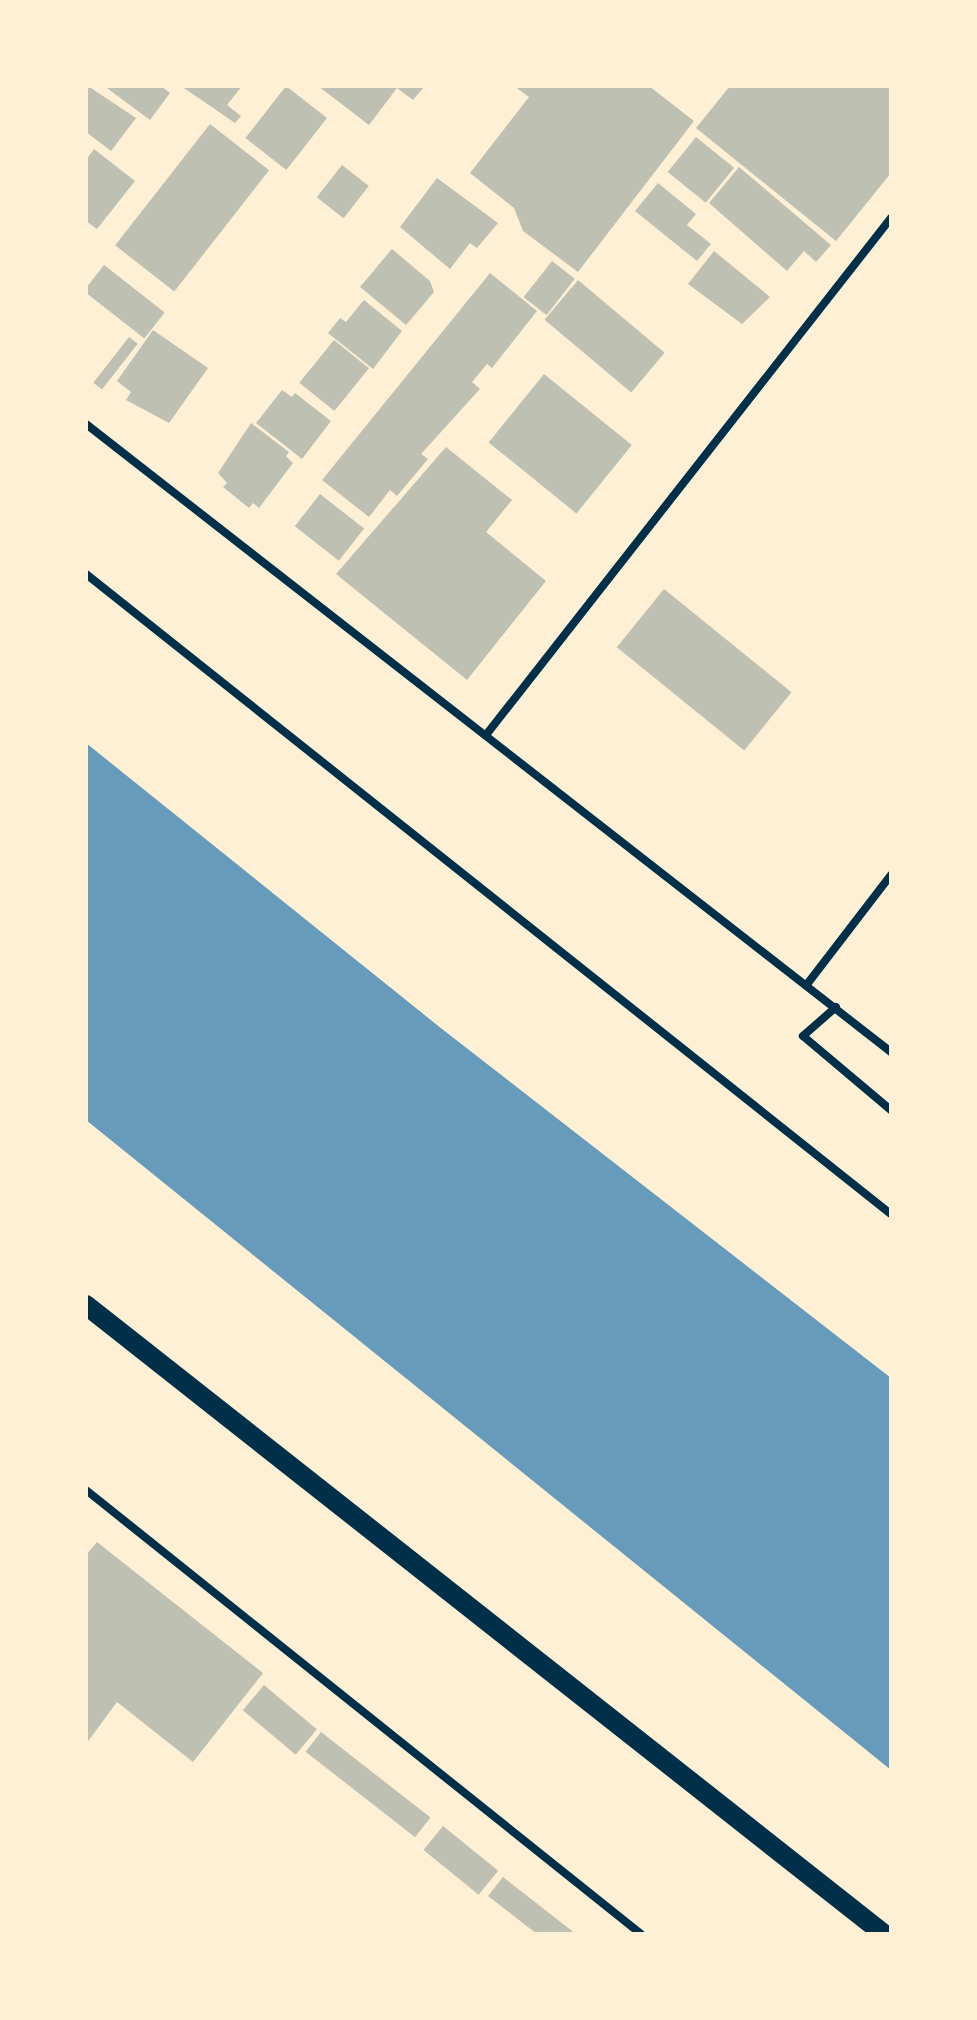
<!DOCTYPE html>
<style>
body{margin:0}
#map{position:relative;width:977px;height:2020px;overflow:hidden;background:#fdf0d5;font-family:"Roboto Condensed",sans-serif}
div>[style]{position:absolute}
.water>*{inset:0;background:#669bbc}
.building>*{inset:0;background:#bec0b2;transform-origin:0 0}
.minor>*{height:8px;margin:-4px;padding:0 4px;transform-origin:4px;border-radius:4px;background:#003049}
.primary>*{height:20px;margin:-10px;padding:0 10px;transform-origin:10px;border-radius:10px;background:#003049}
span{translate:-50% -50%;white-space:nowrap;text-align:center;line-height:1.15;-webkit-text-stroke:6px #fdf0d5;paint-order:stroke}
.frame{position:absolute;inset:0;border:88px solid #fdf0d5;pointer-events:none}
</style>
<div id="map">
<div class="water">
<div style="clip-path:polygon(86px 743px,442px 1029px,891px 1378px,891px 1770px,86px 1120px)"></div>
</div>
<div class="building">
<div style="clip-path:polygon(88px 86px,136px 118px,111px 151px,86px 132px)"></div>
<div style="clip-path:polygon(104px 86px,161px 86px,170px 93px,150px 120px)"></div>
<div style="clip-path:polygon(181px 86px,242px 86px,227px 105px,241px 116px,235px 123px)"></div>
<div style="left:286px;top:86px;width:52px;height:66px;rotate:38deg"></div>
<div style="clip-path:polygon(318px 86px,421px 86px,423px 88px,413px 100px,397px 88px,369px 125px)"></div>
<div style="clip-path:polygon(514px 86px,649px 86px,694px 121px,578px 272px,523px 231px,514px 208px,470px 173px,529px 97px)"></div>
<div style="clip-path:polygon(730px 86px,891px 86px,891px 173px,836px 241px,696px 128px)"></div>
<div style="left:210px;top:124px;width:75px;height:154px;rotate:38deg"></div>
<div style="left:696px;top:137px;width:49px;height:45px;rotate:39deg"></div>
<div style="clip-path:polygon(94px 149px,135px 181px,97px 229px,86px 221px,86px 160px)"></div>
<div style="left:342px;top:165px;width:34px;height:41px;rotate:38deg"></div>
<div style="clip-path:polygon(739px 167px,831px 245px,816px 262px,804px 251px,787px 271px,709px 203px)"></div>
<div style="clip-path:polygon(437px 178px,498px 223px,477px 248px,470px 243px,450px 269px,400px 227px)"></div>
<div style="clip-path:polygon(658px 183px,696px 214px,687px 225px,711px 244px,697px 261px,635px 211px)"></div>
<div style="clip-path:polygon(392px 249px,430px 281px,434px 292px,406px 325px,360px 287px)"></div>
<div style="clip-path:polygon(714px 251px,770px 297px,742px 324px,688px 284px)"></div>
<div style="left:552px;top:261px;width:29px;height:46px;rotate:38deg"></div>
<div style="left:104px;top:265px;width:77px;height:33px;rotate:38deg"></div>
<div style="clip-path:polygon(490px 273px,537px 311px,492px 368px,487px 364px,472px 382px,480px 389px,421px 454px,428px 459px,397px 496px,390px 490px,369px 517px,322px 480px)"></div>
<div style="left:578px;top:280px;width:113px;height:52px;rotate:40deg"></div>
<div style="clip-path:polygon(364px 300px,402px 331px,373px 369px,328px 333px,340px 318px,346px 322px)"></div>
<div style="clip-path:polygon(153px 330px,208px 368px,169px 423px,126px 400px,131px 392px,117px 381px)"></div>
<div style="left:129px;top:337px;width:11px;height:58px;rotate:38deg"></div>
<div style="left:334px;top:340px;width:45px;height:55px;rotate:39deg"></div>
<div style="left:544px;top:374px;width:113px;height:88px;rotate:39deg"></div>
<div style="clip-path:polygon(282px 390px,292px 397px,295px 393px,331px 421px,302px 459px,256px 423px)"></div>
<div style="clip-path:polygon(251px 423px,289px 452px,286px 456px,293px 463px,259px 508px,253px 503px,249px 508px,223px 487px,227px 483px,218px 473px)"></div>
<div style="clip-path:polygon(446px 447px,512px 500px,486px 532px,546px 581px,467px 680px,336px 574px)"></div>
<div style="left:320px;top:494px;width:56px;height:41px;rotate:38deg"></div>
<div style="left:664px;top:589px;width:164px;height:75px;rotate:39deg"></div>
<div style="clip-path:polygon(97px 1542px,263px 1673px,193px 1762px,117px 1702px,86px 1744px,86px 1555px)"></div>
<div style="left:264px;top:1685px;width:69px;height:33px;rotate:40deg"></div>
<div style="left:321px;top:1732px;width:139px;height:25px;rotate:38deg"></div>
<div style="left:443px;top:1826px;width:71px;height:31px;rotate:39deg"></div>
<div style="clip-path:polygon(503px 1877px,576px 1934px,537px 1934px,488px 1896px)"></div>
</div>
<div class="minor">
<div style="left:86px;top:424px;width:1021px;rotate:37.96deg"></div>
<div style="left:86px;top:574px;width:1028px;rotate:38.49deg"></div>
<div style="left:486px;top:735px;width:657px;rotate:-51.93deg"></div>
<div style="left:808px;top:983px;width:136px;rotate:-52.5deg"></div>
<div style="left:836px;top:1007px;width:44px;rotate:138.7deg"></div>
<div style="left:803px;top:1036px;width:115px;rotate:40.1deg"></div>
<div style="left:86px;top:1490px;width:711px;rotate:38.66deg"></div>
</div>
<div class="primary">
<div style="left:86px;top:1305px;width:1016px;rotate:38.25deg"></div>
</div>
<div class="frame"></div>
</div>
